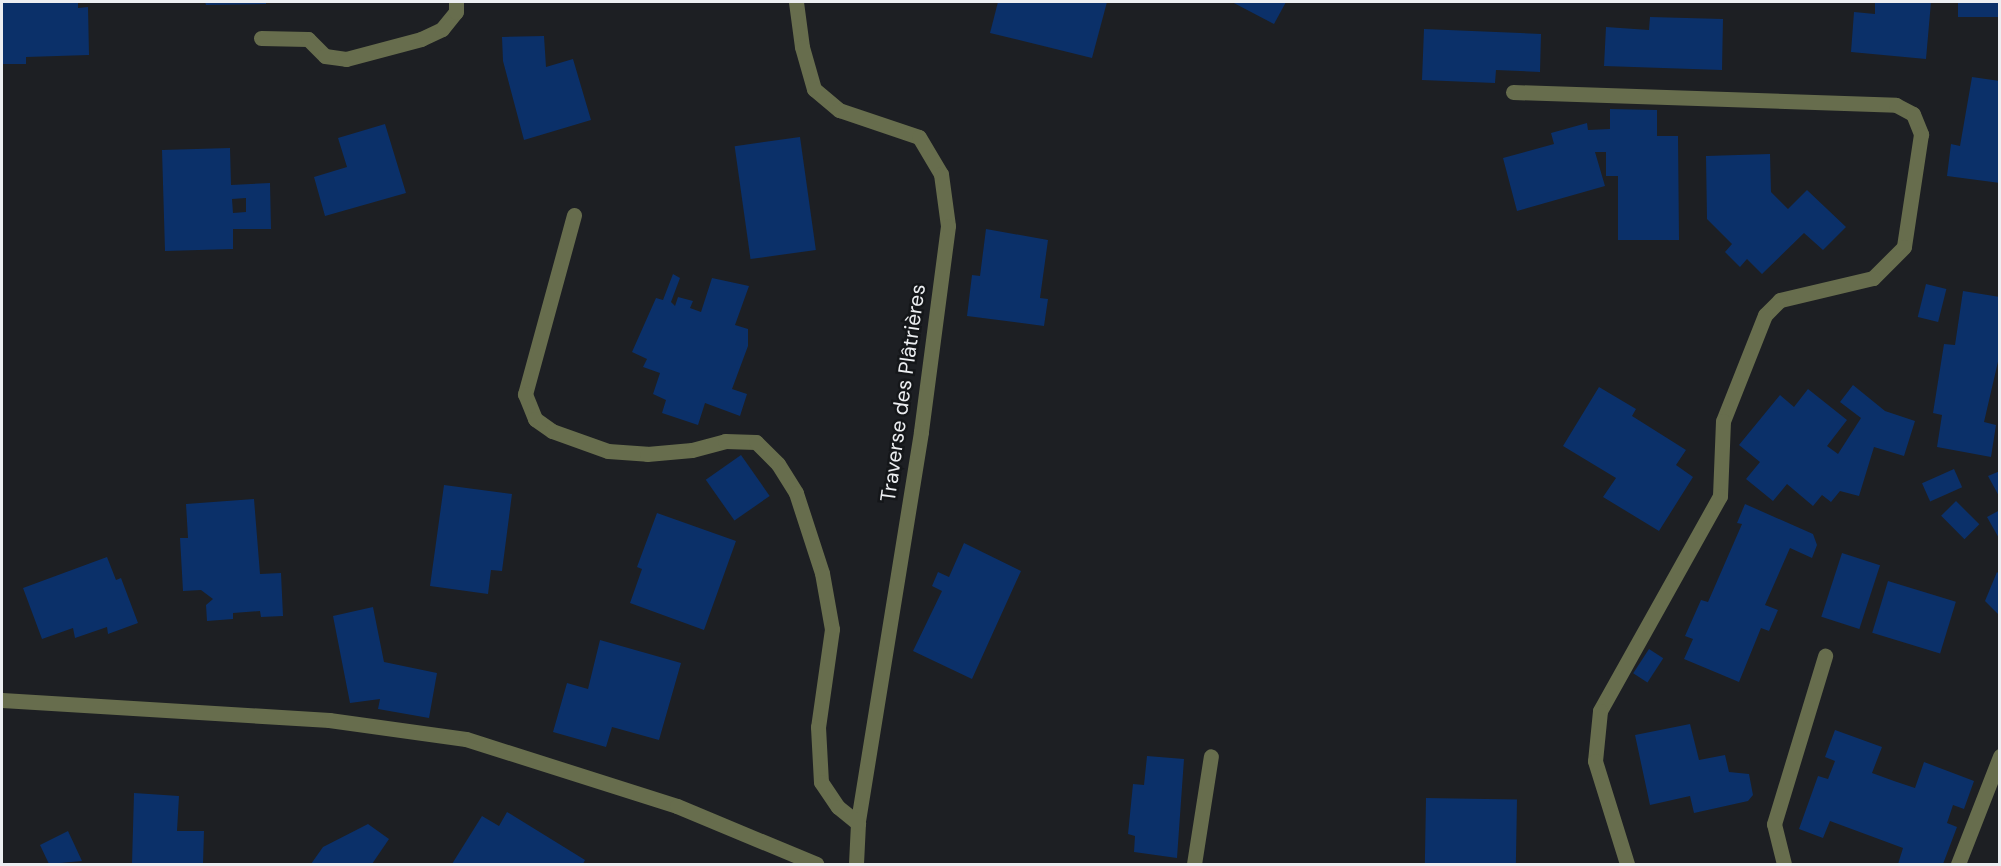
<!DOCTYPE html>
<meta charset="utf-8">
<style>
body{margin:0}
#map{position:relative;width:2001px;height:866px;overflow:hidden;background:#1d1f23;font-family:"DM Sans",sans-serif}
div>[style]{position:absolute}
.building>*{inset:0;background:#0b3069;transform-origin:0 0}
.minor>*{height:15px;margin:-7.5px;padding:0 7.5px;transform-origin:7.5px;border-radius:7.5px;background:#676d4d}
span{translate:-50% -50%;white-space:nowrap;text-align:center;line-height:1.15;-webkit-text-stroke:5px #141619;paint-order:stroke}
.street-label{font-size:21px;color:#eceef1}
.frame{position:absolute;inset:0;border:3px solid #eceef1;pointer-events:none}
</style>
<div id="map">
<div class="building">
<div style="clip-path:polygon(2px 2px,78px 2px,78px 8px,88px 7px,89px 55px,26px 57px,26px 64px,2px 64px)"></div>
<div style="clip-path:polygon(205px 2px,266px 2px,266px 4px,206px 5px)"></div>
<div style="clip-path:polygon(998px 2px,1107px 2px,1092px 58px,990px 33px)"></div>
<div style="clip-path:polygon(1232px 2px,1286px 2px,1274px 24px)"></div>
<div style="clip-path:polygon(1875px 2px,1931px 2px,1926px 59px,1851px 52px,1854px 12px,1875px 14px)"></div>
<div style="left:1958px;top:2px;width:42px;height:15px"></div>
<div style="clip-path:polygon(1650px 17px,1723px 19px,1722px 70px,1604px 66px,1606px 27px,1649px 30px)"></div>
<div style="clip-path:polygon(1424px 29px,1541px 34px,1540px 72px,1496px 70px,1495px 83px,1422px 80px)"></div>
<div style="clip-path:polygon(544px 36px,546px 67px,573px 59px,591px 120px,524px 140px,503px 61px,502px 37px)"></div>
<div style="clip-path:polygon(1972px 77px,2000px 81px,2000px 183px,1947px 176px,1951px 144px,1960px 146px)"></div>
<div style="clip-path:polygon(1610px 109px,1657px 110px,1657px 136px,1678px 136px,1679px 240px,1618px 240px,1618px 176px,1606px 176px,1606px 152px,1595px 152px,1605px 186px,1517px 211px,1503px 158px,1554px 144px,1551px 133px,1587px 123px,1588px 130px,1610px 129px)"></div>
<div style="clip-path:polygon(385px 124px,406px 193px,325px 216px,314px 177px,347px 167px,338px 138px)"></div>
<div style="left:800px;top:137px;width:114px;height:66px;rotate:82deg"></div>
<div style="clip-path:polygon(evenodd,230px 148px,231px 185px,270px 183px,271px 229px,233px 229px,233px 249px,165px 251px,162px 150px,230px 148px,246px 198px,246px 212px,233px 213px,232px 199px,246px 198px)"></div>
<div style="clip-path:polygon(1770px 154px,1771px 192px,1788px 209px,1807px 190px,1846px 227px,1823px 250px,1804px 233px,1762px 274px,1747px 259px,1740px 267px,1725px 252px,1732px 244px,1707px 219px,1706px 156px)"></div>
<div style="clip-path:polygon(986px 229px,1048px 240px,1040px 298px,1048px 299px,1044px 326px,967px 316px,972px 275px,980px 276px)"></div>
<div style="clip-path:polygon(673px 274px,680px 278px,671px 302px,675px 306px,678px 297px,693px 301px,690px 308px,701px 312px,712px 278px,749px 286px,735px 325px,748px 329px,748px 346px,732px 389px,747px 394px,740px 416px,705px 403px,698px 425px,662px 413px,666px 400px,653px 394px,660px 373px,643px 367px,647px 359px,632px 352px,656px 298px,663px 300px)"></div>
<div style="left:1926px;top:284px;width:21px;height:34px;rotate:14deg"></div>
<div style="clip-path:polygon(1963px 291px,2000px 297px,2000px 353px,1984px 422px,1996px 425px,1991px 457px,1937px 447px,1942px 415px,1933px 413px,1944px 344px,1955px 345px)"></div>
<div style="clip-path:polygon(1853px 385px,1885px 411px,1915px 421px,1904px 456px,1874px 447px,1859px 496px,1840px 491px,1831px 502px,1822px 495px,1813px 506px,1787px 484px,1773px 501px,1746px 479px,1760px 462px,1739px 445px,1780px 395px,1794px 407px,1808px 389px,1847px 420px,1827px 446px,1838px 454px,1861px 418px,1840px 402px)"></div>
<div style="clip-path:polygon(1599px 387px,1636px 409px,1632px 416px,1686px 450px,1676px 465px,1693px 477px,1659px 531px,1603px 497px,1616px 478px,1563px 446px)"></div>
<div style="left:741px;top:455px;width:50px;height:43px;rotate:55deg"></div>
<div style="left:1954px;top:469px;width:20px;height:35px;rotate:66deg"></div>
<div style="clip-path:polygon(2000px 471px,2000px 498px,1988px 476px)"></div>
<div style="clip-path:polygon(444px 485px,512px 494px,502px 571px,491px 570px,488px 594px,430px 586px)"></div>
<div style="clip-path:polygon(254px 499px,260px 574px,281px 573px,283px 616px,261px 617px,260px 611px,233px 613px,233px 619px,207px 621px,206px 605px,213px 599px,201px 590px,183px 591px,180px 538px,188px 538px,186px 504px)"></div>
<div style="left:1956px;top:501px;width:33px;height:21px;rotate:45deg"></div>
<div style="clip-path:polygon(1745px 504px,1813px 534px,1817px 545px,1812px 558px,1790px 548px,1765px 605px,1778px 610px,1769px 631px,1761px 628px,1739px 682px,1684px 659px,1693px 639px,1685px 636px,1701px 600px,1708px 602px,1742px 524px,1737px 523px)"></div>
<div style="clip-path:polygon(2000px 510px,2000px 540px,1987px 517px)"></div>
<div style="clip-path:polygon(657px 513px,736px 541px,704px 630px,630px 603px,642px 569px,637px 567px)"></div>
<div style="clip-path:polygon(964px 543px,1021px 571px,972px 679px,913px 651px,942px 591px,932px 586px,938px 572px,949px 577px)"></div>
<div style="left:1842px;top:553px;width:40px;height:67px;rotate:18deg"></div>
<div style="clip-path:polygon(107px 557px,116px 580px,121px 578px,138px 623px,108px 634px,107px 627px,75px 638px,73px 628px,42px 639px,23px 588px)"></div>
<div style="clip-path:polygon(1997px 572px,2000px 575px,2000px 616px,1985px 601px)"></div>
<div style="left:1888px;top:581px;width:71px;height:54px;rotate:17deg"></div>
<div style="clip-path:polygon(373px 607px,384px 662px,437px 673px,429px 718px,378px 709px,380px 699px,350px 703px,333px 616px)"></div>
<div style="clip-path:polygon(600px 640px,681px 663px,659px 740px,612px 727px,606px 747px,553px 732px,567px 683px,588px 689px)"></div>
<div style="left:1649px;top:649px;width:17px;height:29px;rotate:33deg"></div>
<div style="clip-path:polygon(1690px 724px,1699px 760px,1725px 755px,1729px 772px,1749px 774px,1753px 795px,1748px 801px,1694px 813px,1690px 796px,1650px 805px,1635px 735px)"></div>
<div style="clip-path:polygon(1835px 730px,1882px 747px,1872px 773px,1894px 781px,1915px 788px,1924px 762px,1974px 781px,1964px 809px,1953px 805px,1947px 823px,1957px 827px,1943px 864px,1898px 864px,1903px 848px,1830px 821px,1823px 838px,1799px 829px,1818px 776px,1828px 779px,1835px 761px,1825px 757px)"></div>
<div style="clip-path:polygon(1147px 756px,1184px 759px,1177px 858px,1134px 852px,1135px 836px,1128px 834px,1133px 784px,1144px 785px)"></div>
<div style="clip-path:polygon(134px 793px,179px 796px,177px 831px,204px 831px,203px 864px,132px 864px)"></div>
<div style="left:1426px;top:798px;width:91px;height:66px;rotate:1deg"></div>
<div style="clip-path:polygon(507px 812px,585px 860px,583px 864px,452px 864px,482px 816px,499px 826px)"></div>
<div style="clip-path:polygon(368px 824px,389px 839px,372px 864px,311px 864px,323px 847px)"></div>
<div style="clip-path:polygon(68px 831px,82px 861px,49px 864px,40px 845px)"></div>
</div>
<div class="minor">
<div style="left:796px;top:2px;width:45px;rotate:82.4deg"></div>
<div style="left:802px;top:47px;width:44px;rotate:74.1deg"></div>
<div style="left:814px;top:89px;width:33px;rotate:40deg"></div>
<div style="left:839px;top:110px;width:84px;rotate:18.6deg"></div>
<div style="left:919px;top:137px;width:43px;rotate:59.3deg"></div>
<div style="left:941px;top:174px;width:52px;rotate:82.3deg"></div>
<div style="left:948px;top:226px;width:208px;rotate:97.5deg"></div>
<div style="left:921px;top:432px;width:396px;rotate:99.2deg"></div>
<div style="left:858px;top:823px;width:41px;rotate:92.8deg"></div>
<div style="left:261px;top:38px;width:47px;rotate:1.2deg"></div>
<div style="left:308px;top:39px;width:24px;rotate:45deg"></div>
<div style="left:325px;top:56px;width:21px;rotate:8deg"></div>
<div style="left:346px;top:59px;width:78px;rotate:-14.9deg"></div>
<div style="left:421px;top:39px;width:23px;rotate:-25deg"></div>
<div style="left:442px;top:29px;width:22px;rotate:-51deg"></div>
<div style="left:456px;top:12px;width:10px;rotate:-90deg"></div>
<div style="left:1513px;top:92px;width:383px;rotate:1.9deg"></div>
<div style="left:1896px;top:105px;width:19px;rotate:28deg"></div>
<div style="left:1913px;top:114px;width:22px;rotate:68deg"></div>
<div style="left:1921px;top:134px;width:114px;rotate:98.6deg"></div>
<div style="left:1904px;top:247px;width:44px;rotate:135deg"></div>
<div style="left:1873px;top:278px;width:96px;rotate:166.7deg"></div>
<div style="left:1780px;top:300px;width:21px;rotate:135deg"></div>
<div style="left:1765px;top:315px;width:114px;rotate:111.6deg"></div>
<div style="left:1723px;top:421px;width:75px;rotate:92.3deg"></div>
<div style="left:1720px;top:496px;width:246px;rotate:119.2deg"></div>
<div style="left:1600px;top:711px;width:50px;rotate:95.7deg"></div>
<div style="left:1595px;top:761px;width:108px;rotate:72.7deg"></div>
<div style="left:574px;top:215px;width:186px;rotate:105.3deg"></div>
<div style="left:525px;top:394px;width:27px;rotate:68deg"></div>
<div style="left:535px;top:419px;width:21px;rotate:35deg"></div>
<div style="left:552px;top:431px;width:59px;rotate:19.7deg"></div>
<div style="left:608px;top:451px;width:39px;rotate:4deg"></div>
<div style="left:647px;top:454px;width:45px;rotate:-5.1deg"></div>
<div style="left:692px;top:450px;width:34px;rotate:-15deg"></div>
<div style="left:725px;top:441px;width:31px;rotate:2deg"></div>
<div style="left:756px;top:442px;width:31px;rotate:45deg"></div>
<div style="left:778px;top:464px;width:34px;rotate:58deg"></div>
<div style="left:796px;top:493px;width:84px;rotate:72deg"></div>
<div style="left:822px;top:573px;width:57px;rotate:79.9deg"></div>
<div style="left:832px;top:629px;width:99px;rotate:98.1deg"></div>
<div style="left:818px;top:727px;width:55px;rotate:86.9deg"></div>
<div style="left:821px;top:782px;width:30px;rotate:56deg"></div>
<div style="left:838px;top:807px;width:26px;rotate:39deg"></div>
<div style="left:2px;top:700px;width:328px;rotate:3.5deg"></div>
<div style="left:329px;top:720px;width:138px;rotate:7.9deg"></div>
<div style="left:466px;top:739px;width:221px;rotate:17.6deg"></div>
<div style="left:677px;top:806px;width:151px;rotate:22.6deg"></div>
<div style="left:1194px;top:864px;width:109px;rotate:-81.1deg"></div>
<div style="left:1784px;top:864px;width:41px;rotate:-104deg"></div>
<div style="left:1774px;top:824px;width:176px;rotate:-73.1deg"></div>
<div style="left:1958px;top:864px;width:116px;rotate:-68.7deg"></div>
</div>
<div class="street-label">
<span style="left:903px;top:393px;rotate:-82deg">Traverse des Plâtrières</span>
</div>
<div class="frame"></div>
</div>
